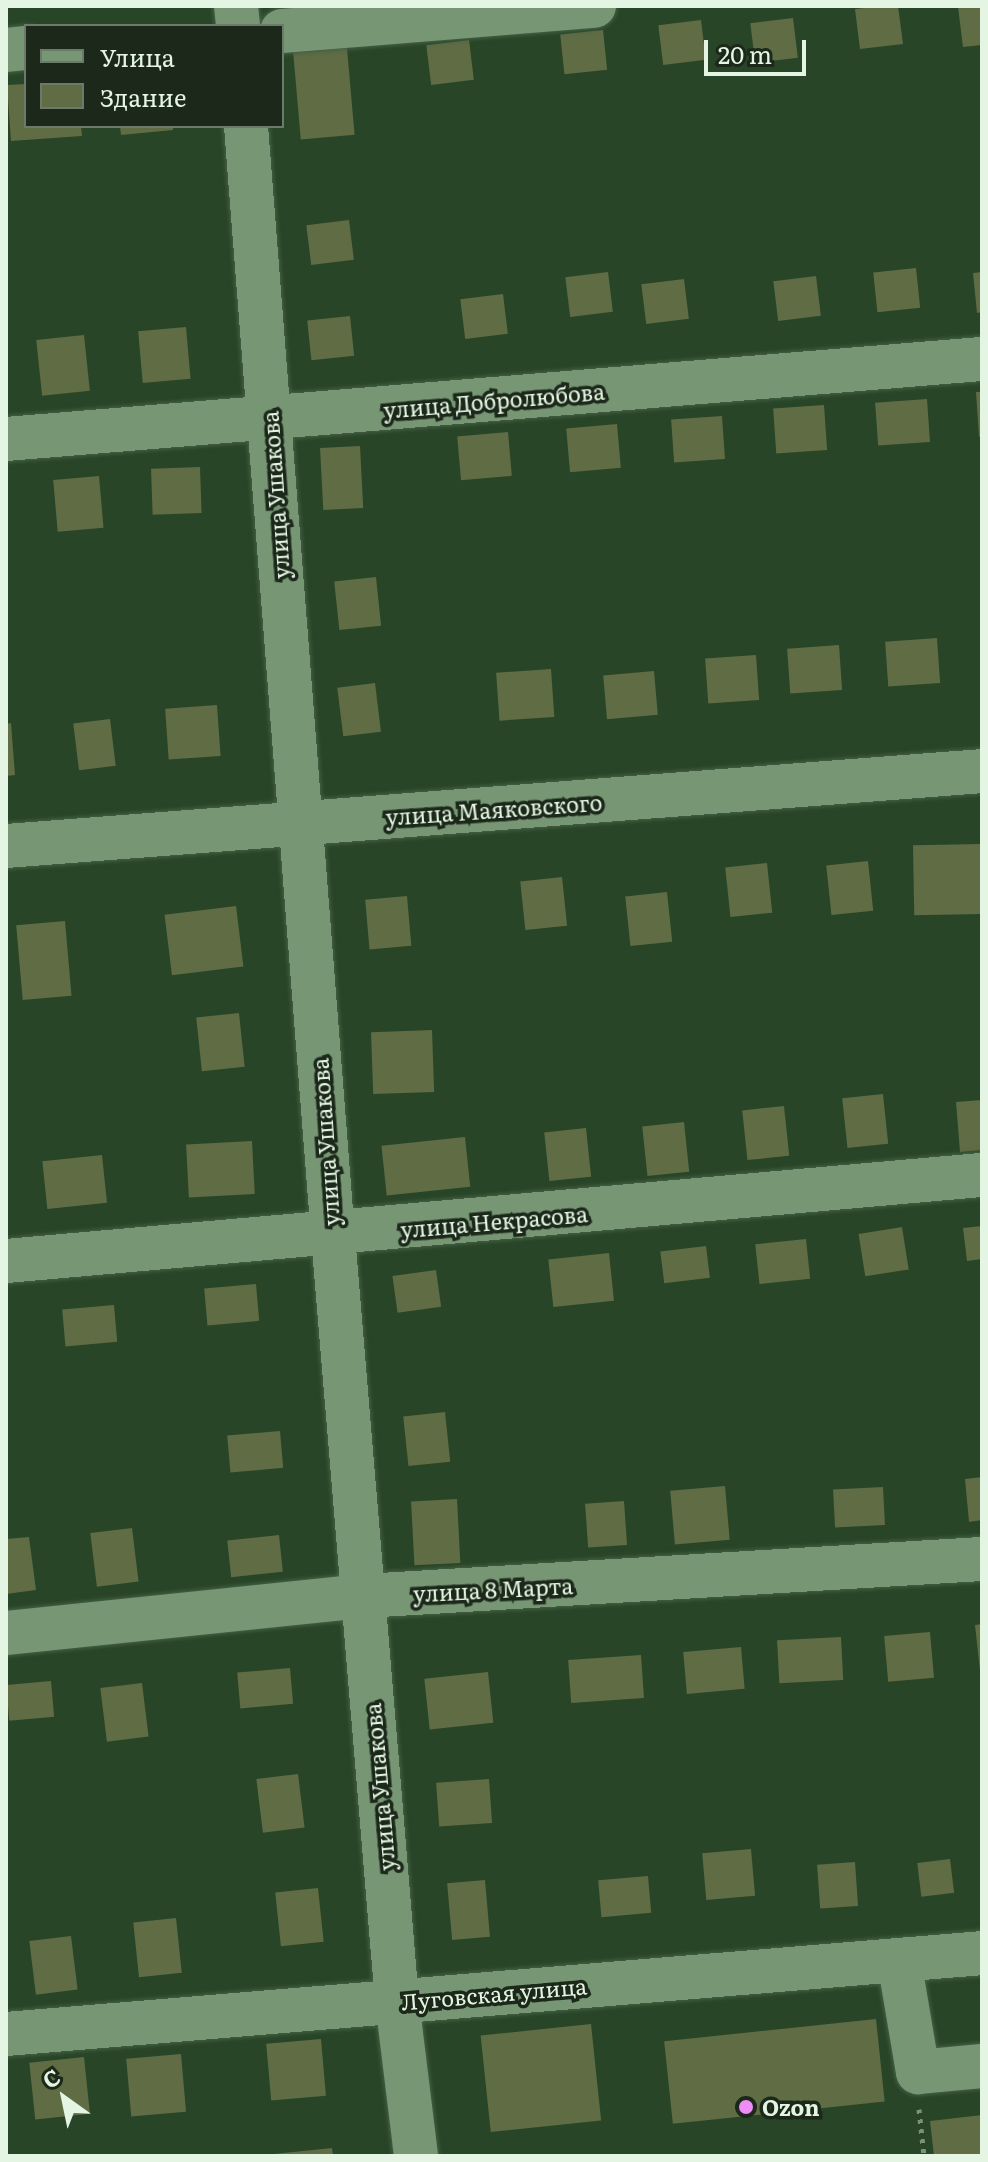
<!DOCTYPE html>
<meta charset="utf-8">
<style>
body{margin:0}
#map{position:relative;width:988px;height:2162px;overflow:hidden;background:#284527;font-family:Literata,serif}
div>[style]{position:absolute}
.building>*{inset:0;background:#5f6c44;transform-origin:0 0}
.path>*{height:5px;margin-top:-2.5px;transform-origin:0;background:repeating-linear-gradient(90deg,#799278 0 4px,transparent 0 10px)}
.roads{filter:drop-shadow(0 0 2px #466045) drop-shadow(0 0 2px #466045)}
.minor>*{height:44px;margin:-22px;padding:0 22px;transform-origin:22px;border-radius:22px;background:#769674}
.dots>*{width:22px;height:22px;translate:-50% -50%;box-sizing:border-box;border:4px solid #1b281a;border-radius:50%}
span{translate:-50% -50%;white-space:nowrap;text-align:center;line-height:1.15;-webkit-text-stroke:7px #1b281a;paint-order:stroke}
.street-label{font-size:22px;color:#e4f6e3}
.poi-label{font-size:22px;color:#e4f6e3;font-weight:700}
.left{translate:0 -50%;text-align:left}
.frame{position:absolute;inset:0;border:8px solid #e4f6e3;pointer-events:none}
.legend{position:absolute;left:24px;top:24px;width:260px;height:104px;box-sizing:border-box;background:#1b281a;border:2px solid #6b7a6a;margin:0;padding:10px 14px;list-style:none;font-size:24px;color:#e4f6e3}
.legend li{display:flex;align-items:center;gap:16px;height:40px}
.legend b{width:40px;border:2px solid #6b7a6a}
.north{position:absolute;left:24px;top:2058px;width:80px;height:80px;-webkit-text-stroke:6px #1b281a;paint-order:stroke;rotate:327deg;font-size:22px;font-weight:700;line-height:32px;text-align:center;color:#e4f6e3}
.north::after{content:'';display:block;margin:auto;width:28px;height:36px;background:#e4f6e3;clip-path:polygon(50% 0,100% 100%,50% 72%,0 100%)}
.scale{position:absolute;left:704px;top:40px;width:102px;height:36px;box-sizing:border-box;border:4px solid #e4f6e3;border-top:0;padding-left:10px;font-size:24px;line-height:28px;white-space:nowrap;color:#e4f6e3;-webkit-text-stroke:6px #1b281a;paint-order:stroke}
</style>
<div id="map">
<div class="building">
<div style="clip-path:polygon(883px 6px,898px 6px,903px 44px,860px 49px,855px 9px)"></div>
<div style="clip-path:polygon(966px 6px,982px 6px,982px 45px,963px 47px,958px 7px)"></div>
<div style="left:793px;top:18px;width:40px;height:43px;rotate:83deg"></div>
<div style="left:701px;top:20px;width:40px;height:43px;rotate:83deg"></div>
<div style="left:603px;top:30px;width:40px;height:43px;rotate:84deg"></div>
<div style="left:469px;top:40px;width:40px;height:43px;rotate:83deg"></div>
<div style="left:347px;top:48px;width:87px;height:54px;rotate:85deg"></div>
<div style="clip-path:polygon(26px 84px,26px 126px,81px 126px,82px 136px,11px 141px,7px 85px)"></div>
<div style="clip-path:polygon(120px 126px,173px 126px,173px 130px,121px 135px)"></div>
<div style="left:349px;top:220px;width:40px;height:43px;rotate:83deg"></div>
<div style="left:916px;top:268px;width:40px;height:43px;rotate:84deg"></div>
<div style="left:608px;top:272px;width:40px;height:43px;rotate:83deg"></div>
<div style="clip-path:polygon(982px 272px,982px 312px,977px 313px,973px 273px)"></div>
<div style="left:816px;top:276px;width:40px;height:43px;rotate:83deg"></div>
<div style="left:684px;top:279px;width:40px;height:43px;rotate:83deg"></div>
<div style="left:503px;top:294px;width:40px;height:43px;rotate:83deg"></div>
<div style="left:350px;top:316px;width:40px;height:43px;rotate:84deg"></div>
<div style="left:186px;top:327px;width:52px;height:48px;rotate:85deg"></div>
<div style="left:84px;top:335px;width:56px;height:48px;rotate:84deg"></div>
<div style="clip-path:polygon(976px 392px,982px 392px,982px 436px,979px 437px)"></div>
<div style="left:927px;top:399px;width:43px;height:52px;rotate:86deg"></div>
<div style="left:824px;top:405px;width:45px;height:51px;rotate:86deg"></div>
<div style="left:722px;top:416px;width:43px;height:51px;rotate:86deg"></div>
<div style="left:617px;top:424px;width:44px;height:51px;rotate:85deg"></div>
<div style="left:508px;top:432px;width:44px;height:51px;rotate:85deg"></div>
<div style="left:360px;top:446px;width:62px;height:40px;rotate:87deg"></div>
<div style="left:200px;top:467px;width:46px;height:49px;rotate:88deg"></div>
<div style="left:99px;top:476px;width:52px;height:46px;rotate:85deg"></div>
<div style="left:376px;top:577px;width:49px;height:42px;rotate:84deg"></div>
<div style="left:937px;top:638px;width:45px;height:52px;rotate:86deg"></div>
<div style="left:839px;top:645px;width:45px;height:52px;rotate:86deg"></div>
<div style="left:756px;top:655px;width:45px;height:51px;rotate:86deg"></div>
<div style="left:551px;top:669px;width:48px;height:55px;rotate:86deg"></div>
<div style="left:654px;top:671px;width:44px;height:51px;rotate:85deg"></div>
<div style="left:375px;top:683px;width:49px;height:38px;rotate:83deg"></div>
<div style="left:217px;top:705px;width:51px;height:52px;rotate:86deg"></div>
<div style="left:110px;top:719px;width:47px;height:37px;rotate:83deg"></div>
<div style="clip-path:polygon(11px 723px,15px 775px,6px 776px,6px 724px)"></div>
<div style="left:981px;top:844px;width:70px;height:68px;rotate:89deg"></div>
<div style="left:868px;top:861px;width:50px;height:42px;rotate:84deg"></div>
<div style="left:767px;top:863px;width:50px;height:42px;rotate:84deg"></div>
<div style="left:562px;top:877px;width:49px;height:42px;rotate:84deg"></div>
<div style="left:667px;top:892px;width:50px;height:42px;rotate:84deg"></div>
<div style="left:407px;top:896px;width:50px;height:42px;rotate:85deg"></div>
<div style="left:236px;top:906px;width:61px;height:72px;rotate:83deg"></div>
<div style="left:65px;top:921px;width:75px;height:49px;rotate:85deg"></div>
<div style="left:239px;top:1013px;width:54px;height:43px;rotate:84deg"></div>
<div style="left:432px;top:1030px;width:62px;height:61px;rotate:88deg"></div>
<div style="left:883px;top:1094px;width:50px;height:41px;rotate:84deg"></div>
<div style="clip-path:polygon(982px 1100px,982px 1150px,960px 1152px,956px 1102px)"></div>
<div style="left:784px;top:1106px;width:50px;height:42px;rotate:84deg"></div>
<div style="left:684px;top:1122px;width:50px;height:42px;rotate:84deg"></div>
<div style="left:586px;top:1128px;width:49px;height:42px;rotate:84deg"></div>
<div style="left:465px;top:1137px;width:50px;height:84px;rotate:84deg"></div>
<div style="left:252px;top:1141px;width:53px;height:66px;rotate:87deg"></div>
<div style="left:102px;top:1155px;width:48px;height:60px;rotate:84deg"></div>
<div style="clip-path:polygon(982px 1226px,982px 1259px,967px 1261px,963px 1228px)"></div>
<div style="left:902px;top:1227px;width:43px;height:44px;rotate:81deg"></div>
<div style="left:806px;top:1239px;width:40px;height:51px;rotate:84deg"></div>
<div style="left:706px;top:1246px;width:32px;height:46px;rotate:83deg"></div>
<div style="left:609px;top:1253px;width:48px;height:61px;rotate:84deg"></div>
<div style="left:436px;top:1270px;width:37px;height:44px;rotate:82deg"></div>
<div style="left:256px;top:1284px;width:37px;height:52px;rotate:85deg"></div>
<div style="left:114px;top:1305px;width:37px;height:52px;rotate:85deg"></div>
<div style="left:445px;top:1412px;width:50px;height:42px;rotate:84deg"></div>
<div style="left:280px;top:1431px;width:37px;height:53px;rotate:85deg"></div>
<div style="clip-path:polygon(982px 1477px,982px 1520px,969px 1522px,965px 1479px)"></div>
<div style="left:725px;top:1486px;width:54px;height:55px;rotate:85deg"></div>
<div style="left:883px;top:1487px;width:38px;height:50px;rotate:87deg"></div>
<div style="left:457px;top:1499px;width:64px;height:46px;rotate:87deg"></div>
<div style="left:624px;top:1501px;width:44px;height:39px;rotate:86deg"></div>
<div style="left:132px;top:1528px;width:54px;height:42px;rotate:83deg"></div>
<div style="left:279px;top:1535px;width:37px;height:52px;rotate:84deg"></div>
<div style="clip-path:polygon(29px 1537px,36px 1590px,6px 1594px,6px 1539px)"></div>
<div style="clip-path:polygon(982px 1624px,982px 1671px,980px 1671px,975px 1625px)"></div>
<div style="left:930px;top:1632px;width:46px;height:46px;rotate:85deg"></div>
<div style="left:841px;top:1637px;width:43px;height:64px;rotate:87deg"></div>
<div style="left:741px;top:1647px;width:42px;height:58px;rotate:85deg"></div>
<div style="left:641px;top:1655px;width:43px;height:73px;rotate:86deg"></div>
<div style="left:290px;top:1668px;width:36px;height:53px;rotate:85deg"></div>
<div style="left:488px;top:1672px;width:51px;height:64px;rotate:84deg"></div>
<div style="left:51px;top:1681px;width:36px;height:45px;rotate:85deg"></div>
<div style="left:142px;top:1683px;width:54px;height:42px;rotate:83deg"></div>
<div style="left:298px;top:1774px;width:54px;height:42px;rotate:83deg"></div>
<div style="left:489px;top:1779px;width:44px;height:53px;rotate:86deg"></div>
<div style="left:751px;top:1849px;width:47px;height:49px;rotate:85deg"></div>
<div style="left:950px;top:1859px;width:34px;height:33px;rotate:83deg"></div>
<div style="left:855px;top:1862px;width:44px;height:38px;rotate:86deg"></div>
<div style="left:648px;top:1876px;width:37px;height:50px;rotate:85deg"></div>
<div style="left:485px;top:1880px;width:57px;height:38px;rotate:85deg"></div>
<div style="left:318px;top:1888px;width:54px;height:43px;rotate:84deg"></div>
<div style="left:176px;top:1918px;width:55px;height:43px;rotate:84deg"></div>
<div style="left:71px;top:1936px;width:54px;height:42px;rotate:83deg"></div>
<div style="left:876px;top:2019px;width:83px;height:213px;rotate:84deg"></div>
<div style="left:591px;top:2024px;width:97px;height:111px;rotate:84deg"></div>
<div style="left:321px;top:2039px;width:57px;height:55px;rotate:85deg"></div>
<div style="left:181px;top:2054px;width:58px;height:55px;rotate:85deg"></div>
<div style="left:84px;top:2057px;width:57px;height:55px;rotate:84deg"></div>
<div style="clip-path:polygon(982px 2115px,982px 2156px,934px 2156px,930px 2121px)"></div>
<div style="clip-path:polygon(332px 2148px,333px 2156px,274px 2156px,274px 2154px)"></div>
</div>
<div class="path">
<div style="left:919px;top:2109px;width:47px;rotate:83.9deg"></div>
</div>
<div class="roads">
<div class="minor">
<div style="left:236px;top:6px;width:20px;rotate:84deg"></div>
<div style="left:282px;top:31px;width:313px;rotate:-4.6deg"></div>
<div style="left:6px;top:50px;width:20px;rotate:-6deg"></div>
<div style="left:246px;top:126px;width:1113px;rotate:85.52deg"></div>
<div style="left:333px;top:1236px;width:768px;rotate:85.22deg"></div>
<div style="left:397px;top:2001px;width:156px;rotate:83deg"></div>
<div style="left:6px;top:439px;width:979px;rotate:-4.69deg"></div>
<div style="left:6px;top:846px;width:979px;rotate:-4.39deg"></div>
<div style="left:6px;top:1261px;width:980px;rotate:-5.04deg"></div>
<div style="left:6px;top:1633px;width:360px;rotate:-5.9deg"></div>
<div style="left:364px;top:1596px;width:619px;rotate:-3.43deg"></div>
<div style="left:899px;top:1960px;width:114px;rotate:80.4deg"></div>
<div style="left:918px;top:2072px;width:64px;rotate:-5.4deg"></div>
<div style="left:6px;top:2034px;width:979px;rotate:-4.74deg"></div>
</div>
</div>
<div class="dots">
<div style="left:746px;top:2107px;background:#ee8cf8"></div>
</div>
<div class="street-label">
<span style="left:494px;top:400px;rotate:-5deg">улица Добролюбова</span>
<span style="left:275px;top:495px;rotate:-94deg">улица Ушакова</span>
<span style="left:494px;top:809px;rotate:-4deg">улица Маяковского</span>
<span style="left:325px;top:1142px;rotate:-94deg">улица Ушакова</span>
<span style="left:494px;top:1221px;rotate:-5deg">улица Некрасова</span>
<span style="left:493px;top:1589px;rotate:-3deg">улица 8 Марта</span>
<span style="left:379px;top:1787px;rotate:-95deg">улица Ушакова</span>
<span style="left:494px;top:1993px;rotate:-5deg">Луговская улица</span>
</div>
<div class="poi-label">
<span class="left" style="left:762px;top:2107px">Ozon</span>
</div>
<div class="frame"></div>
<ul class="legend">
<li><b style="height:10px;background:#769674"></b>Улица</li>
<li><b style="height:22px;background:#5f6c44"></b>Здание</li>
</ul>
<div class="north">С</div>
<div class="scale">20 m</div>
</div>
